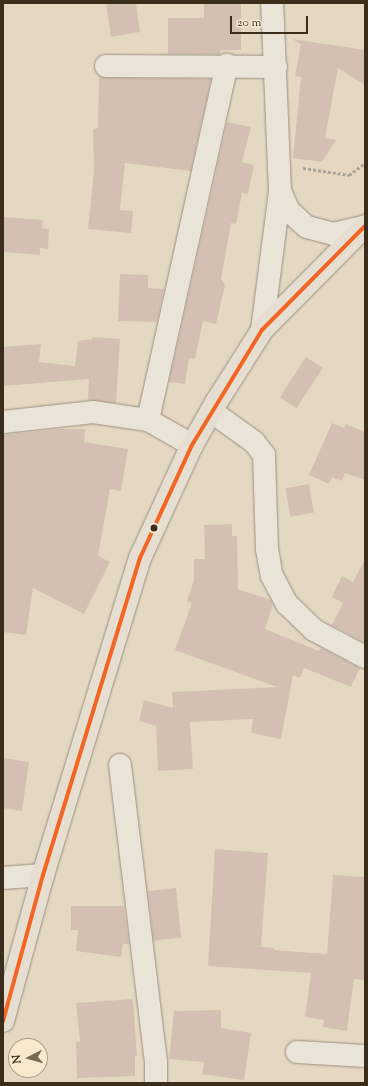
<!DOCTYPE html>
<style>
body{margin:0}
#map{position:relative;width:368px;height:1086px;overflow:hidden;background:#e5d8c2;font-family:"Sorts Mill Goudy",serif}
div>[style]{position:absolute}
.building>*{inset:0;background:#d4c0b2;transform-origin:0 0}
.path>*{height:2.5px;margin-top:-1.25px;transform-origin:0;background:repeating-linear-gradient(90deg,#aaa49a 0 3px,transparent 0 5px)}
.roads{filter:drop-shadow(0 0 1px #9a9082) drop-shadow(0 0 1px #9a9082)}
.minor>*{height:22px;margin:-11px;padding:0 11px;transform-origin:11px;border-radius:11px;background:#e9e3d8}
.major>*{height:22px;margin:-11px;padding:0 11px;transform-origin:11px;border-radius:11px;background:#e5ded1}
.bus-1>*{height:4px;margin:-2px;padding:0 2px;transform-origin:2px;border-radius:2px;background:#f26522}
.dots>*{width:11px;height:11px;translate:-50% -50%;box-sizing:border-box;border:2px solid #f8e8ce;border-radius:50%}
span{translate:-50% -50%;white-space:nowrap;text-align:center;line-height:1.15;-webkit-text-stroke:3px #f8e8ce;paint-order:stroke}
.frame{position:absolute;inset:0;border:4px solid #3a2d1c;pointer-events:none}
.north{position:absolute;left:8px;top:1038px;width:40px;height:40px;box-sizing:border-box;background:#f8e8ce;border:1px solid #ac9d87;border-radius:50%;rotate:264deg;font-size:11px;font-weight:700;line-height:16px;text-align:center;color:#3a2d1c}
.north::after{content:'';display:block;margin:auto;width:14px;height:18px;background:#766956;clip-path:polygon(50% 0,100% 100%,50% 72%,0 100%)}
.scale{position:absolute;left:230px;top:16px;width:78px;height:18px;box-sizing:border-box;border:2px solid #3a2d1c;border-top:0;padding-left:5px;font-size:12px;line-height:14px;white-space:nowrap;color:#3a2d1c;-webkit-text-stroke:3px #f8e8ce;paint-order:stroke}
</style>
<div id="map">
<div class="building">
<div style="clip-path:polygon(106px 3px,136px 3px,140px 32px,111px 37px)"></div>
<div style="clip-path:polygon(204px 3px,241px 3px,241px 50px,221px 50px,220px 54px,168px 54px,168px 18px,204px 18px)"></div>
<div style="clip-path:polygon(292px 39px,365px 50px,365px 85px,338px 68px,325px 138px,336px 140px,322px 162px,293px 158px,301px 77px,295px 76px,301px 44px)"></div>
<div style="clip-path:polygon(99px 76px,106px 78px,211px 79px,191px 171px,125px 163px,120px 210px,133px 211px,131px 233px,88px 229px,94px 170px,93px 129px,98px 128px)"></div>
<div style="clip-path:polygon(227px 122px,251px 127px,242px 162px,254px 165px,248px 194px,242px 193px,236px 224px,231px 223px,221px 279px,225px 285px,216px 324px,203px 321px,195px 359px,189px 358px,185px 384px,169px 382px)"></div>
<div style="clip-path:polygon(3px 217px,43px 220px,42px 228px,49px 229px,48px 249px,40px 248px,40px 255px,3px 252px)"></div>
<div style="clip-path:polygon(120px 274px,148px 275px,148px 288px,164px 289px,157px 322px,118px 321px)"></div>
<div style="clip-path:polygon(92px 337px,120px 339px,116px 403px,88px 400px,89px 379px,3px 386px,3px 347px,41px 344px,39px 362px,75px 366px,78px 341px,92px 339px)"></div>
<div style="left:306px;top:357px;width:20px;height:48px;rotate:33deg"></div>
<div style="clip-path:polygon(332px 423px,344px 428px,346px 424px,365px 432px,365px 480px,345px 473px,342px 481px,332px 477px,329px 484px,309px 475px)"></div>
<div style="clip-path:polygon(59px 429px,85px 429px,84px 442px,128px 449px,121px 491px,110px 489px,98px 556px,110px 562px,84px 614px,33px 588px,26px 635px,3px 632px,3px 435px)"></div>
<div style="left:309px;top:484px;width:29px;height:24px;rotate:80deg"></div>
<div style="clip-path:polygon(232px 524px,232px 536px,237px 536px,238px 589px,271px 600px,273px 605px,265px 629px,319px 651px,321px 648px,360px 668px,351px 687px,304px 668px,300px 678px,293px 675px,281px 739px,251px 733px,253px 719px,190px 722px,193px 769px,158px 771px,156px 726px,139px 721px,144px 700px,173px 708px,172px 692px,277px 687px,175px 650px,192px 603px,187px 601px,194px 580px,194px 559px,205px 559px,204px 525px)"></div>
<div style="clip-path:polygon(365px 559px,365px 643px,332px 625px,343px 603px,332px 597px,342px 576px,353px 582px)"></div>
<div style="clip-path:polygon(3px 758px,29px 762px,22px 811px,3px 808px)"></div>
<div style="clip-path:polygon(215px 849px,268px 853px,261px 947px,274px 948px,274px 950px,327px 954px,333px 875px,365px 877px,365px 980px,354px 979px,347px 1031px,323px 1027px,324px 1020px,305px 1017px,311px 973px,208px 966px)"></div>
<div style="left:176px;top:888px;width:50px;height:28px;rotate:84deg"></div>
<div style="clip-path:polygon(71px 906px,124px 906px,129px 944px,123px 944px,121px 957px,76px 951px,78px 930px,71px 930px)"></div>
<div style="clip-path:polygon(133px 999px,137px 1056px,135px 1056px,135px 1076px,77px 1078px,76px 1042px,80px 1042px,76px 1003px)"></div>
<div style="clip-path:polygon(221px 1010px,221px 1028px,251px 1033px,244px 1080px,202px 1074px,204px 1062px,169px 1059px,174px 1011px)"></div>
</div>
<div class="path">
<div style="left:303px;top:168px;width:47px;rotate:8.7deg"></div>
<div style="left:349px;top:175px;width:20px;rotate:-37deg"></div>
</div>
<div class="roads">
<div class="minor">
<div style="left:106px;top:66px;width:170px;rotate:0.3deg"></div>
<div style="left:280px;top:191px;width:22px;rotate:66deg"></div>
<div style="left:289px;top:211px;width:24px;rotate:42deg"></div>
<div style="left:307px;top:227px;width:27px;rotate:15deg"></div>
<div style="left:333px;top:234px;width:32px;rotate:-13deg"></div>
<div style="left:262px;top:330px;width:140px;rotate:-82.6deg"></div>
<div style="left:280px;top:191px;width:188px;rotate:-92.4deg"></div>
<div style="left:211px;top:411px;width:53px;rotate:35.8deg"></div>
<div style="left:254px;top:442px;width:16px;rotate:52deg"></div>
<div style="left:264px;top:455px;width:94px;rotate:88.2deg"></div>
<div style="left:267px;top:549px;width:27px;rotate:80deg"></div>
<div style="left:272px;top:576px;width:32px;rotate:62deg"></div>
<div style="left:287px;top:604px;width:37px;rotate:44deg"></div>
<div style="left:314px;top:630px;width:58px;rotate:27.9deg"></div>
<div style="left:148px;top:420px;width:364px;rotate:-77.5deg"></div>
<div style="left:3px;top:422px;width:91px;rotate:-6.3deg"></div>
<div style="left:93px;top:412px;width:56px;rotate:8.3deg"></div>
<div style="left:148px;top:420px;width:51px;rotate:29.6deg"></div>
<div style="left:120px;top:765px;width:298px;rotate:83.1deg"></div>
<div style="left:156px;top:1061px;width:22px;rotate:90deg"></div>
<div style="left:3px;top:878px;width:40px;rotate:-4.3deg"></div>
<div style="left:297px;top:1052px;width:68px;rotate:3.4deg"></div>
</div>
<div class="major">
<div style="left:3px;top:1021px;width:151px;rotate:-74.7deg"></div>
<div style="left:43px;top:875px;width:332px;rotate:-73deg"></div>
<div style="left:140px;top:558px;width:124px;rotate:-65.3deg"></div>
<div style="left:192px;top:445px;width:51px;rotate:-60.4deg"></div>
<div style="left:217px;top:401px;width:84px;rotate:-57.6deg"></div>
<div style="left:262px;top:330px;width:146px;rotate:-45.3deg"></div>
</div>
</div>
<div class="bus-1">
<div style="left:3px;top:1021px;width:151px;rotate:-74.7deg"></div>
<div style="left:43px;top:875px;width:332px;rotate:-73deg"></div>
<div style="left:140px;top:558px;width:124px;rotate:-65.3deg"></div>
<div style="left:192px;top:445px;width:135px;rotate:-58.7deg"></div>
<div style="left:262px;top:330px;width:146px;rotate:-45.3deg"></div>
</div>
<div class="dots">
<div style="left:154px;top:528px;background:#3a2d1c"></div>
</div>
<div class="frame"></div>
<div class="north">N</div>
<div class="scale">20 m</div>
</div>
